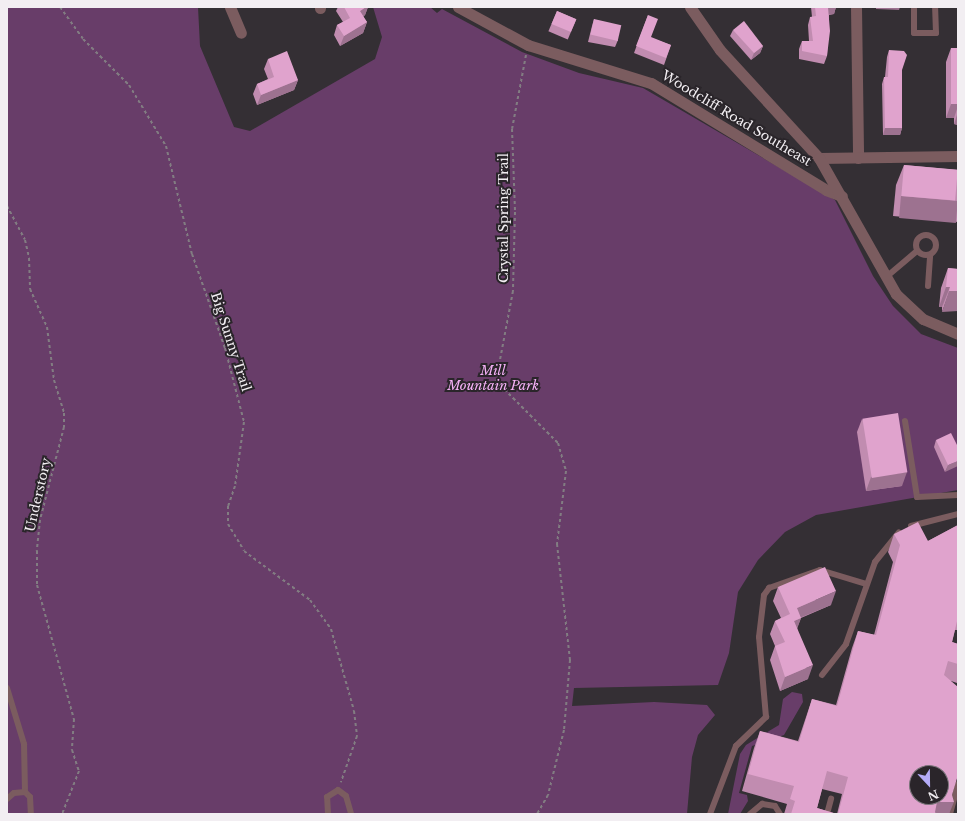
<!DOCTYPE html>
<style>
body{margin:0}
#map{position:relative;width:965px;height:821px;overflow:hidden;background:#342f34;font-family:"Libre Baskerville",serif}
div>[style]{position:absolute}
.green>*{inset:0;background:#683d69}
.path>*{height:2px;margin-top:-1px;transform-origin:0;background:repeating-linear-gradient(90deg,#827d82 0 3px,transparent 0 6px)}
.service>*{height:6px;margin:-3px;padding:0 3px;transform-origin:3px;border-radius:3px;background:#7b5c5f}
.service>.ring{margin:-3px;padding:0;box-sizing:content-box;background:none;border:6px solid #7b5c5f;border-radius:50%}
.minor>*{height:11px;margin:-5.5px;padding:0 5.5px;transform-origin:5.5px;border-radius:5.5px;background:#7b5c5f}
.tertiary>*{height:11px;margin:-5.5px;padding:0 5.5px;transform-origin:5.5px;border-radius:5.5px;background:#7b5c5f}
.wall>*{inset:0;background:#c18cb0;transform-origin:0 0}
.shaded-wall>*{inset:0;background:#9d7290;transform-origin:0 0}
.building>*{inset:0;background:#e0a3cd;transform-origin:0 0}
span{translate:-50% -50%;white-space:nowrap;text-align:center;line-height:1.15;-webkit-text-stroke:4px #2a252a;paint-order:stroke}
.street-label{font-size:13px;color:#f2eef2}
.park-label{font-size:13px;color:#f6b2f8;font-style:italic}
.frame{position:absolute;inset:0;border:8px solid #f2eef2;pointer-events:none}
.north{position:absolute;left:909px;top:765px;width:40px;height:40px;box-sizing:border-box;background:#2a252a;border:1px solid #7a757a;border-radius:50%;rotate:158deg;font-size:11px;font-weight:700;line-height:16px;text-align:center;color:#f2eef2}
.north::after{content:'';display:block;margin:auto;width:14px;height:18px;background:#b5acf8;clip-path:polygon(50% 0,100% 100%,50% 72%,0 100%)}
</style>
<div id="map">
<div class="green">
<div style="clip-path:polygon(7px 7px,198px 7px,200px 46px,234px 127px,250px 131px,375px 59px,382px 37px,373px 7px,430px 7px,437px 13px,442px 9px,522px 52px,579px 73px,643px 88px,835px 200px,873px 276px,893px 306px,921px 334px,958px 348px,958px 490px,816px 515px,785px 532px,758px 560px,738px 592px,729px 653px,718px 685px,574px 688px,572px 706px,654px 702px,707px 705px,715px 715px,698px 735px,692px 757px,687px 814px,7px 814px)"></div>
<div style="clip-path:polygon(792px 692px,802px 694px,803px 702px,784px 735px,752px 746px,739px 793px,747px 795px,748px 801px,740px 814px,728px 814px,740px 754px,746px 745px,779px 725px,783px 699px)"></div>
</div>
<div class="path">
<div style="left:60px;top:7px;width:39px;rotate:54deg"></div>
<div style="left:83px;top:39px;width:65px;rotate:45deg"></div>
<div style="left:129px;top:85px;width:71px;rotate:58.8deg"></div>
<div style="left:166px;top:146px;width:111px;rotate:76.5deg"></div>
<div style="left:192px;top:254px;width:100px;rotate:70.7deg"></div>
<div style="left:225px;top:348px;width:76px;rotate:75.6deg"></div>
<div style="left:244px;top:422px;width:65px;rotate:98deg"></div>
<div style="left:235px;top:486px;width:21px;rotate:109deg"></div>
<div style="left:228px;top:506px;width:18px;rotate:90deg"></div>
<div style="left:228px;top:524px;width:31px;rotate:59deg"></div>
<div style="left:244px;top:551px;width:82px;rotate:36.6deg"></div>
<div style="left:310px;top:600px;width:36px;rotate:54deg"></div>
<div style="left:331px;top:629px;width:85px;rotate:74.3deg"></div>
<div style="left:354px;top:711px;width:25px;rotate:83deg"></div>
<div style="left:357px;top:736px;width:49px;rotate:109.2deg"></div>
<div style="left:526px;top:55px;width:75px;rotate:100.7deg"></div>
<div style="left:512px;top:129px;width:83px;rotate:87.9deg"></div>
<div style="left:515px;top:212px;width:79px;rotate:91.5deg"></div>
<div style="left:513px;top:291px;width:92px;rotate:100.7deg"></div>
<div style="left:496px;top:381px;width:88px;rotate:45deg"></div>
<div style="left:558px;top:443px;width:29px;rotate:74deg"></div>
<div style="left:566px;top:471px;width:74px;rotate:97deg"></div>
<div style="left:557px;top:544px;width:117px;rotate:83.6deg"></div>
<div style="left:570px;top:660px;width:70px;rotate:94.9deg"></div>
<div style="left:564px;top:730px;width:67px;rotate:103.8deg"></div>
<div style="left:548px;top:795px;width:22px;rotate:120deg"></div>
<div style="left:7px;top:206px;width:38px;rotate:62deg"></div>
<div style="left:25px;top:240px;width:18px;rotate:77deg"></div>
<div style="left:29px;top:258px;width:31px;rotate:88deg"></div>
<div style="left:30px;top:289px;width:42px;rotate:65.9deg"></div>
<div style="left:47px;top:327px;width:53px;rotate:82.5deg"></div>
<div style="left:54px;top:380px;width:34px;rotate:73deg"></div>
<div style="left:64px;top:413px;width:14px;rotate:90deg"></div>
<div style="left:64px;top:427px;width:96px;rotate:104.5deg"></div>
<div style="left:40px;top:520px;width:31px;rotate:96deg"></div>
<div style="left:37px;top:551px;width:34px;rotate:90deg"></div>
<div style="left:37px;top:585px;width:139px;rotate:74.6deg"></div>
<div style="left:74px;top:719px;width:31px;rotate:94deg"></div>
<div style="left:72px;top:750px;width:22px;rotate:72deg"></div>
<div style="left:79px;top:771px;width:46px;rotate:111.6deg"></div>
</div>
<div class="service">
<div style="left:914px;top:7px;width:26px;rotate:90deg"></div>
<div style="left:914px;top:33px;width:22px"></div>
<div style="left:936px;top:33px;width:26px;rotate:-92deg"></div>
<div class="ring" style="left:916px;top:235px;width:14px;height:14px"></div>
<div style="left:885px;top:278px;width:42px;rotate:-40.2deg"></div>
<div style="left:928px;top:286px;width:31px;rotate:-86deg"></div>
<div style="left:905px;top:421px;width:77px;rotate:81deg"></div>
<div style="left:917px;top:497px;width:41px;rotate:-2.8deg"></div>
<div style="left:911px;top:526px;width:49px;rotate:-14.3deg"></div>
<div style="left:822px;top:675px;width:39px;rotate:-52deg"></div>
<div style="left:846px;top:644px;width:87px;rotate:-70.5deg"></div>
<div style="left:875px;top:562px;width:38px;rotate:-51deg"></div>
<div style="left:7px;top:688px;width:59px;rotate:73.1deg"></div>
<div style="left:24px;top:744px;width:48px;rotate:88.8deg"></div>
<div style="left:25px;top:792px;width:7px;rotate:45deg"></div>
<div style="left:30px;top:797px;width:17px;rotate:87deg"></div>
<div style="left:7px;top:799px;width:9px;rotate:-41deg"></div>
<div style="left:14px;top:793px;width:11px;rotate:-5deg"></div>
<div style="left:328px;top:814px;width:17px;rotate:-93deg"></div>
<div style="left:327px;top:797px;width:13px;rotate:-32deg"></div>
<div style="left:338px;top:790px;width:10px;rotate:37deg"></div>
<div style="left:346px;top:796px;width:19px;rotate:74deg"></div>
<div style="left:710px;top:814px;width:73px;rotate:-69.1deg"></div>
<div style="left:736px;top:746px;width:42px;rotate:-44deg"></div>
<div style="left:766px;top:717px;width:80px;rotate:-95deg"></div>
<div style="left:759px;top:637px;width:42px;rotate:-83.2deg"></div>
<div style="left:764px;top:595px;width:9px;rotate:-54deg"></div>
<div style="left:769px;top:588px;width:54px;rotate:-19.4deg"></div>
<div style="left:820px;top:570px;width:48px;rotate:16.9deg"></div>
<div style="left:750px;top:814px;width:16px;rotate:-40deg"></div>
<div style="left:762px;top:804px;width:13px;rotate:9deg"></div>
<div style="left:775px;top:806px;width:9px;rotate:58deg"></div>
<div style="left:827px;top:814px;width:16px;rotate:-75deg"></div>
<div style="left:950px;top:814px;width:31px;rotate:-75deg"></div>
</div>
<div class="minor">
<div style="left:230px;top:7px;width:28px;rotate:67deg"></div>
<div style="left:320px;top:7px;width:1px;rotate:90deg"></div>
<div style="left:458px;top:7px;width:80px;rotate:28.5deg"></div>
<div style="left:528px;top:45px;width:129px;rotate:17.2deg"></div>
<div style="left:651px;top:83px;width:205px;rotate:31.4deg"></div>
<div style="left:826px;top:190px;width:17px;rotate:21deg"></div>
<div style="left:856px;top:7px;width:151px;rotate:89.2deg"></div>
<div style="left:819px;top:158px;width:139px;rotate:-0.8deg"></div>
</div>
<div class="tertiary">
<div style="left:690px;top:7px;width:52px;rotate:55.1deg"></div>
<div style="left:720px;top:50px;width:147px;rotate:47.5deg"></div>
<div style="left:819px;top:158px;width:156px;rotate:60.5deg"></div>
<div style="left:896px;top:294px;width:37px;rotate:43deg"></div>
<div style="left:923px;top:319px;width:38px;rotate:23deg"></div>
</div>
<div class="wall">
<div style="clip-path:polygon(338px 7px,368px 7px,365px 15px,363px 17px,367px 22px,363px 33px,340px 46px,334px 35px,337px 25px,343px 22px,336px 11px)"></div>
<div style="clip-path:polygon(811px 7px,836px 7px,834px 14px,829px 15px,827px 56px,824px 64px,799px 59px,799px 49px,802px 41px,809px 41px,808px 25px,810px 17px,812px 17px)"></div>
<div style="left:557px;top:11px;width:21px;height:22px;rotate:23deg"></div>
<div style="clip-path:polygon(648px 15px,651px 38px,671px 45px,664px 65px,634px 53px)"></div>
<div style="clip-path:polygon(594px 19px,618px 40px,615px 47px,588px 42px,592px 26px)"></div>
<div style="clip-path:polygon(733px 30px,763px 46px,760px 53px,751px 60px,730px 36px)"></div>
<div style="clip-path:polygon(951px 48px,958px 48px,958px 125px,954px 124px,954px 118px,946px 118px,946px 62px)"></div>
<div style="clip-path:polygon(889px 50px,902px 70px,902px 128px,900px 135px,883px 135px,882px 84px,884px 77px,885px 77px,887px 57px)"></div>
<div style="clip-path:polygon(268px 59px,298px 80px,294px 90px,257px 105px,253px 94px,257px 84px,268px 79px,264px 69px)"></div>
<div style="clip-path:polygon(904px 165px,958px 170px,958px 222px,893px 216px,896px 185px)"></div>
<div style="clip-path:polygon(948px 268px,958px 269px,942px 312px,942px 307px,939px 307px,941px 288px)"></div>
<div style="clip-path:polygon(862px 419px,902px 486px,866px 491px,857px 432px)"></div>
<div style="clip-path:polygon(936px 440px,958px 447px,945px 472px,934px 447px)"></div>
<div style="clip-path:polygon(evenodd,958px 525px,958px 630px,955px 630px,952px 642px,958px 644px,958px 680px,957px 683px,951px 681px,952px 795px,949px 814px,784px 814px,787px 804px,742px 791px,754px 748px,760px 731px,798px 741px,812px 699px,836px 705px,852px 648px,858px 631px,874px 635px,893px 562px,888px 552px,894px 534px,928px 541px,958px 525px,822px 789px,842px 794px,837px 814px,817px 808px,822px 789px)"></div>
<div style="clip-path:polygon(778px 587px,831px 605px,801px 618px,797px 628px,808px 679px,780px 691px,770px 660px,775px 646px,770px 634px,775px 621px,781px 618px,773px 601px)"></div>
</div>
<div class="shaded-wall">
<div style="clip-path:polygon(366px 7px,368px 7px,365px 15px,356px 21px,360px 11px)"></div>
<div style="clip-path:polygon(828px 7px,836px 7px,834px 14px,825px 15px)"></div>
<div style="clip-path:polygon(876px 7px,900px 7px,899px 10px,876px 9px)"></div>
<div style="clip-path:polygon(367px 22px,363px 33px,340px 46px,344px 36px)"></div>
<div style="clip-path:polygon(763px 46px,760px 53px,751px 60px,754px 53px)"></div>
<div style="clip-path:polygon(298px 80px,294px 90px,257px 105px,261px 95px)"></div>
<div style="clip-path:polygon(951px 104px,958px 104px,958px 106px,954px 118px,946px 118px)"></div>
<div style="clip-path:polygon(958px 112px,958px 125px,954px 124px)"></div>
<div style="clip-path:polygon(885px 128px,902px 128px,900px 135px,883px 135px)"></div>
<div style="left:901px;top:196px;width:57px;height:22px;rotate:5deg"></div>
<div style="clip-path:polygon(946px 287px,950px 287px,942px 307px,939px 307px)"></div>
<div style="clip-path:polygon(949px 291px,958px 291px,958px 311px,942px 312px)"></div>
<div style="clip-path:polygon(958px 461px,958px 466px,945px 472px,948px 465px)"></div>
<div style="clip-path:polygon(907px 472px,902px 486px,866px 491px,871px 477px)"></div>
<div style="clip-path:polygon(836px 591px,831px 605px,792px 621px,797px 608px)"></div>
<div style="clip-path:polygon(801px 618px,796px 632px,794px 621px)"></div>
<div style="clip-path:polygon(813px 665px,808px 679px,780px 691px,785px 677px)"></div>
<div style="clip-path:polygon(937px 802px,954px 802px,949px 814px,933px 814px)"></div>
</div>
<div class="building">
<div style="clip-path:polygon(344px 7px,366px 7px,360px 11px,367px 22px,344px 36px,337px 25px,350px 18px)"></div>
<div style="clip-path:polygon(815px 7px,828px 7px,830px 31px,827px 56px,802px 51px,802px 41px,813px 41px,810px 17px,816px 16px)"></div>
<div style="left:557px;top:11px;width:21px;height:14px;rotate:23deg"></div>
<div style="clip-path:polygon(648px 15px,658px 19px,651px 37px,671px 45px,666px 58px,636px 46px)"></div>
<div style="left:594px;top:19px;width:28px;height:16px;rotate:13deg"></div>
<div style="clip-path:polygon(744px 21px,763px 46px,754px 53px,733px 30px)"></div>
<div style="left:951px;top:48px;width:7px;height:56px"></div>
<div style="clip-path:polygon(889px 50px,904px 51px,907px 55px,902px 70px,902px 128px,885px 128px,884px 77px,888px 77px)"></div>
<div style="clip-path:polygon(287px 51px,298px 80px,261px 95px,257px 84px,274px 77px,268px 59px)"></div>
<div style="left:904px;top:165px;width:54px;height:31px;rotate:5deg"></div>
<div style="clip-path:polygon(948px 268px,958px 269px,958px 291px,949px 291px,950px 287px,946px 287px)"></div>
<div style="left:898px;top:413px;width:60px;height:36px;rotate:81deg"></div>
<div style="clip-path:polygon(951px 433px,958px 447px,958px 461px,948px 465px,936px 440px)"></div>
<div style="clip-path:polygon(evenodd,918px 522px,928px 541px,958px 525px,958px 617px,952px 642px,958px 644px,958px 664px,948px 661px,944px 675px,958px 687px,958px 775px,952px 795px,954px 802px,937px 802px,935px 812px,936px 814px,838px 814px,848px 777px,827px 771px,817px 808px,837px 814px,791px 814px,795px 801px,790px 799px,794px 786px,748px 774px,760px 731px,799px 742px,812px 699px,837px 706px,858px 631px,876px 635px,900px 545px,894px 534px,918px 522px,917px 773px,941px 773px,941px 797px,917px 797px,917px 773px)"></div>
<div style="clip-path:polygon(825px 567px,836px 591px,797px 608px,801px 618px,794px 621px,813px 665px,785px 677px,775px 646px,785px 642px,775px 621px,790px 614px,778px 587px)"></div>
</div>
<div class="street-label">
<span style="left:736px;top:119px;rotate:31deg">Woodcliff Road Southeast</span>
<span style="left:504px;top:218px;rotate:-90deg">Crystal Spring Trail</span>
<span style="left:230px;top:342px;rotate:72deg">Big Sunny Trail</span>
<span style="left:39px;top:495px;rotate:-77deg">Understory</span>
</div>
<div class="park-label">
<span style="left:493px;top:379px">Mill<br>Mountain Park</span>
</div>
<div class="frame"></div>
<div class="north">N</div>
</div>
